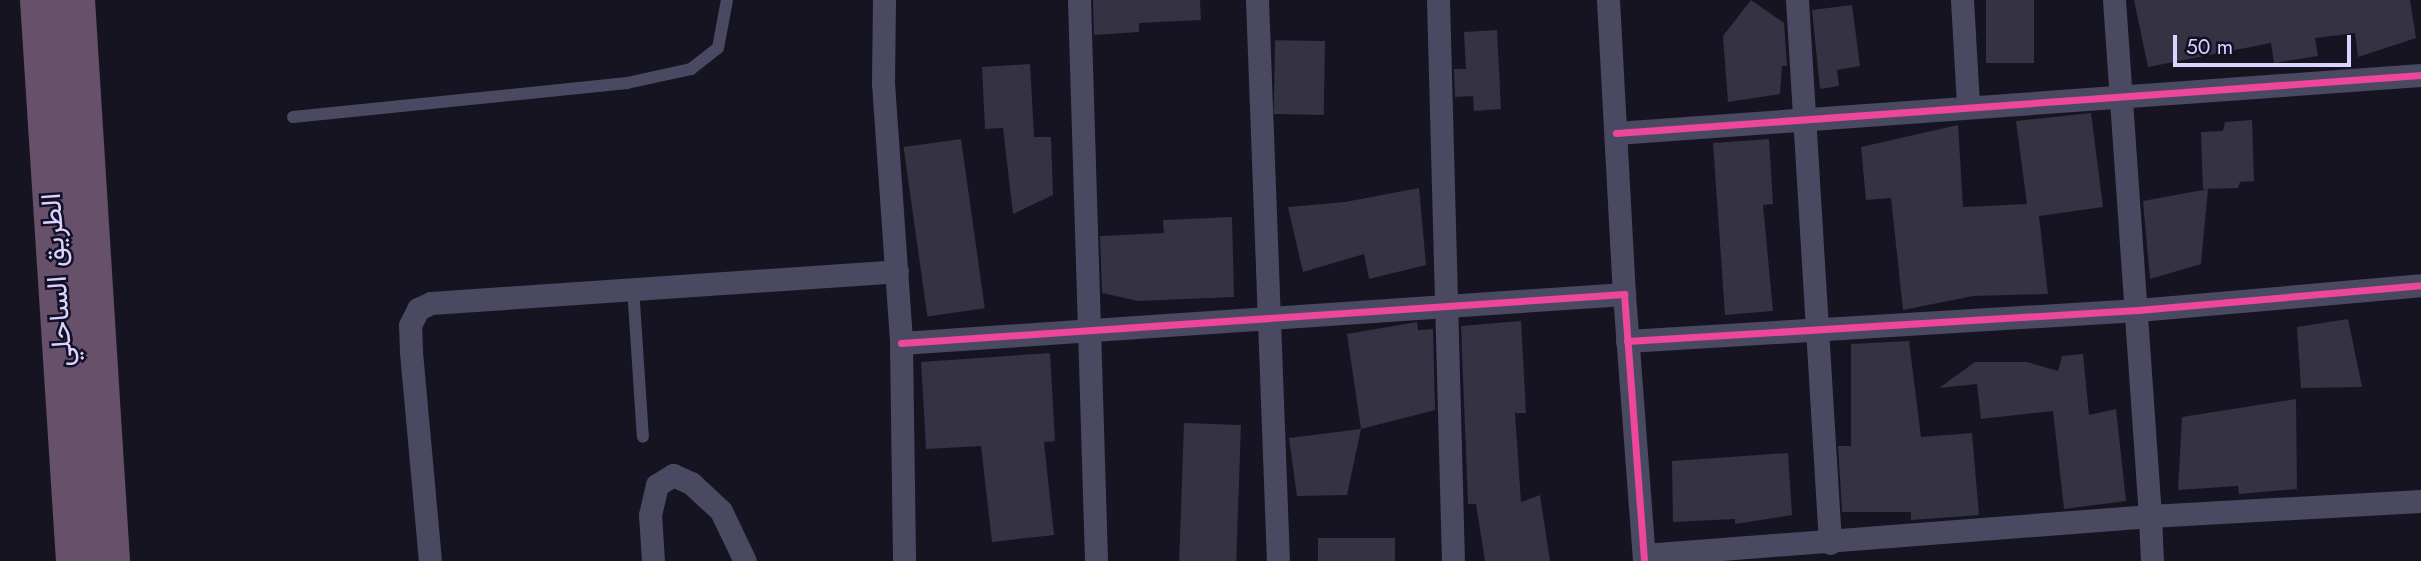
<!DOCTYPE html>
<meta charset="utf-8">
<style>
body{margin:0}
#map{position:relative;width:2421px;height:561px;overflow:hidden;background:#161421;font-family:Jost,Vazirmatn,sans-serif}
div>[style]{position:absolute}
.building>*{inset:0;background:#343243;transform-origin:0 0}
.lane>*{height:12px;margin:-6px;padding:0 6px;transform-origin:6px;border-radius:6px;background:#4a4962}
.street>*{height:23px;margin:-11.5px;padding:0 11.5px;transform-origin:11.5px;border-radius:11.5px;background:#4a4962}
.highway>*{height:38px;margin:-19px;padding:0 19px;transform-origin:19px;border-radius:19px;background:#67516a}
.cycleway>*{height:7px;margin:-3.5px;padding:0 3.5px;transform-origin:3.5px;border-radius:3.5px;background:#ed469a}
span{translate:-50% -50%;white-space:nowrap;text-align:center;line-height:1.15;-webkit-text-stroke:5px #130f26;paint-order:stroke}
.street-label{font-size:28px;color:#d9d4ff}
.scale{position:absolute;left:2173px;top:35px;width:178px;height:32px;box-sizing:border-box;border:4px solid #d9d4ff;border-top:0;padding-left:9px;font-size:21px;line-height:24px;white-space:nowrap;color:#d9d4ff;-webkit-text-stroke:5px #130f26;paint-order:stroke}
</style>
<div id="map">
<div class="building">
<div style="clip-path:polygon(1093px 0,1200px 0,1201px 20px,1139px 23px,1139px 32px,1094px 35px)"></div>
<div style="clip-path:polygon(1751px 0,1784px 23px,1787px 66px,1782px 66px,1780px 94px,1728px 102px,1723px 36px)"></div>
<div style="left:1986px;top:0;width:48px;height:63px"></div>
<div style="clip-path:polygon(2134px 0,2410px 0,2416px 38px,2358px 57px,2355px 33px,2315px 38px,2318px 56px,2274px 63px,2271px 43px,2148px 67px)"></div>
<div style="clip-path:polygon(1852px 5px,1860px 66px,1837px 70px,1839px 86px,1820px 89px,1812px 10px)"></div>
<div style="clip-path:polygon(1497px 30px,1501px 109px,1474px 111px,1473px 96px,1455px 97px,1454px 69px,1466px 69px,1464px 32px)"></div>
<div style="left:1325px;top:41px;width:74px;height:50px;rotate:91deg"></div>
<div style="clip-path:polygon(1030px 64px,1034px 137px,1051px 137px,1053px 195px,1013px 214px,1003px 128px,985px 129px,982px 67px)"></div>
<div style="clip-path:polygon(2091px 113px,2103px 207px,2039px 216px,2048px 294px,1973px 296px,1903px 310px,1891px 198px,1866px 200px,1861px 147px,1958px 125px,1963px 207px,2027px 204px,2016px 121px)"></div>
<div style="clip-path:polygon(2252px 120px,2254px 181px,2240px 182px,2238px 188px,2203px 189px,2201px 132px,2223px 131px,2225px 122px)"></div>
<div style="left:961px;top:139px;width:171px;height:58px;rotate:82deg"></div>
<div style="clip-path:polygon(1769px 139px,1773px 204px,1763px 205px,1773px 311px,1725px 315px,1713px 143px)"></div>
<div style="clip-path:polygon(1419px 188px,1426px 265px,1369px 279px,1364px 254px,1303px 272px,1288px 207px,1345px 202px)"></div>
<div style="clip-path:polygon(2208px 189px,2201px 264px,2150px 279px,2143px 201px)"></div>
<div style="clip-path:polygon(1232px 217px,1234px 297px,1138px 301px,1102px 293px,1100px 236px,1164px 233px,1163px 220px)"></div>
<div style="clip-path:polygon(2348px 319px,2362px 387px,2301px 388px,2297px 327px)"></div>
<div style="clip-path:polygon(1521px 321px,1526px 413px,1515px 413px,1521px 502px,1540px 495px,1550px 561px,1485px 561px,1476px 504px,1468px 504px,1461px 326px)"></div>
<div style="clip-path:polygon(1417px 322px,1418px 330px,1433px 329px,1435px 410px,1361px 429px,1347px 334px)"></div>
<div style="clip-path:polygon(1909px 341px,1921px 437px,1972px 433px,1979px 515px,1911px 520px,1911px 512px,1842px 512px,1838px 446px,1851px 446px,1851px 344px)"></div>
<div style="clip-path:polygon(1050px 353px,1055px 441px,1044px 442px,1054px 535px,992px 542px,981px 446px,926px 449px,921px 362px)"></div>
<div style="clip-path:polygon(2083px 354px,2089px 415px,2116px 409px,2126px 501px,2064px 509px,2053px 411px,1981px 419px,1977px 384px,1939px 388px,1975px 362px,2027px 362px,2058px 371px,2062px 356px)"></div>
<div style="clip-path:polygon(2296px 399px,2297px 489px,2239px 494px,2238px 486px,2178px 490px,2182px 417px)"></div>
<div style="left:1184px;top:423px;width:57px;height:138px;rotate:2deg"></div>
<div style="clip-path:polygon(1361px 429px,1347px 495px,1297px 496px,1289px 438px)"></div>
<div style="clip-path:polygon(1788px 453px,1792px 515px,1735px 524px,1735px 519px,1673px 522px,1672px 461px)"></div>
<div style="left:1318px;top:538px;width:77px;height:23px"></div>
</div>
<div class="lane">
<div style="left:293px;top:117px;width:336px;rotate:-5.8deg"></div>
<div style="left:627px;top:83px;width:66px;rotate:-12.3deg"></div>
<div style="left:691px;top:69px;width:34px;rotate:-38deg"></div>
<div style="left:718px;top:48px;width:49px;rotate:-79.4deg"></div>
<div style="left:633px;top:288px;width:149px;rotate:86.2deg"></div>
</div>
<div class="street">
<div style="left:884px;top:0;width:83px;rotate:90.7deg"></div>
<div style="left:883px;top:83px;width:261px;rotate:86deg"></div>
<div style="left:901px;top:343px;width:218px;rotate:89.2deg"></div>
<div style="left:1079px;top:0;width:561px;rotate:88.26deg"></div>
<div style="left:1257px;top:0;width:561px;rotate:87.86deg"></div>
<div style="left:1438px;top:0;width:561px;rotate:88.47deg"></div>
<div style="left:1608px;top:0;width:294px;rotate:86.9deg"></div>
<div style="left:1797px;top:0;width:544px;rotate:86.52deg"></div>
<div style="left:1962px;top:0;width:104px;rotate:86.7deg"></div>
<div style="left:2114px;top:0;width:517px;rotate:86.01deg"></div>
<div style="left:2150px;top:516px;width:271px;rotate:-3.2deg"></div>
<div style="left:1616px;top:133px;width:807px;rotate:-4.12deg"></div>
<div style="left:1627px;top:341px;width:512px;rotate:-3.47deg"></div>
<div style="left:2138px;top:310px;width:284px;rotate:-5deg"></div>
<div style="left:901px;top:343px;width:725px;rotate:-3.88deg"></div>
<div style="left:1624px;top:294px;width:268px;rotate:85.7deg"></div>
<div style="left:1644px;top:555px;width:508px;rotate:-4.41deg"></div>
<div style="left:2150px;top:516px;width:45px;rotate:87.5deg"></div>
<div style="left:430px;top:561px;width:210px;rotate:-95.2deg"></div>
<div style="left:411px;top:352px;width:27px;rotate:-92deg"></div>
<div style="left:410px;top:325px;width:18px;rotate:-63deg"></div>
<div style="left:418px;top:309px;width:14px;rotate:-25deg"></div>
<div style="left:431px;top:303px;width:467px;rotate:-3.9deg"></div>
<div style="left:653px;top:561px;width:46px;rotate:-93.7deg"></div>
<div style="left:650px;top:515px;width:31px;rotate:-77deg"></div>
<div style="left:657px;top:485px;width:19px;rotate:-32deg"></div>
<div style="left:673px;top:475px;width:20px;rotate:24deg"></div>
<div style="left:691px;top:483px;width:41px;rotate:43deg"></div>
<div style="left:721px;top:511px;width:55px;rotate:64.4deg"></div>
</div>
<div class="highway">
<div style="left:39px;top:0;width:562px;rotate:86.33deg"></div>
<div style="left:76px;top:0;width:562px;rotate:86.43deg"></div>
</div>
<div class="cycleway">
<div style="left:1616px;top:133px;width:807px;rotate:-4.12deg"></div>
<div style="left:1627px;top:341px;width:512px;rotate:-3.47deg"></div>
<div style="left:2138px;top:310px;width:284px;rotate:-5deg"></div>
<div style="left:901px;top:343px;width:725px;rotate:-3.88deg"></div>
<div style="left:1624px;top:294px;width:268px;rotate:85.7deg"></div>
</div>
<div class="street-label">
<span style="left:57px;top:280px;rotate:-94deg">الطريق الساحلي</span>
</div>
<div class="scale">50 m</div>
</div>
